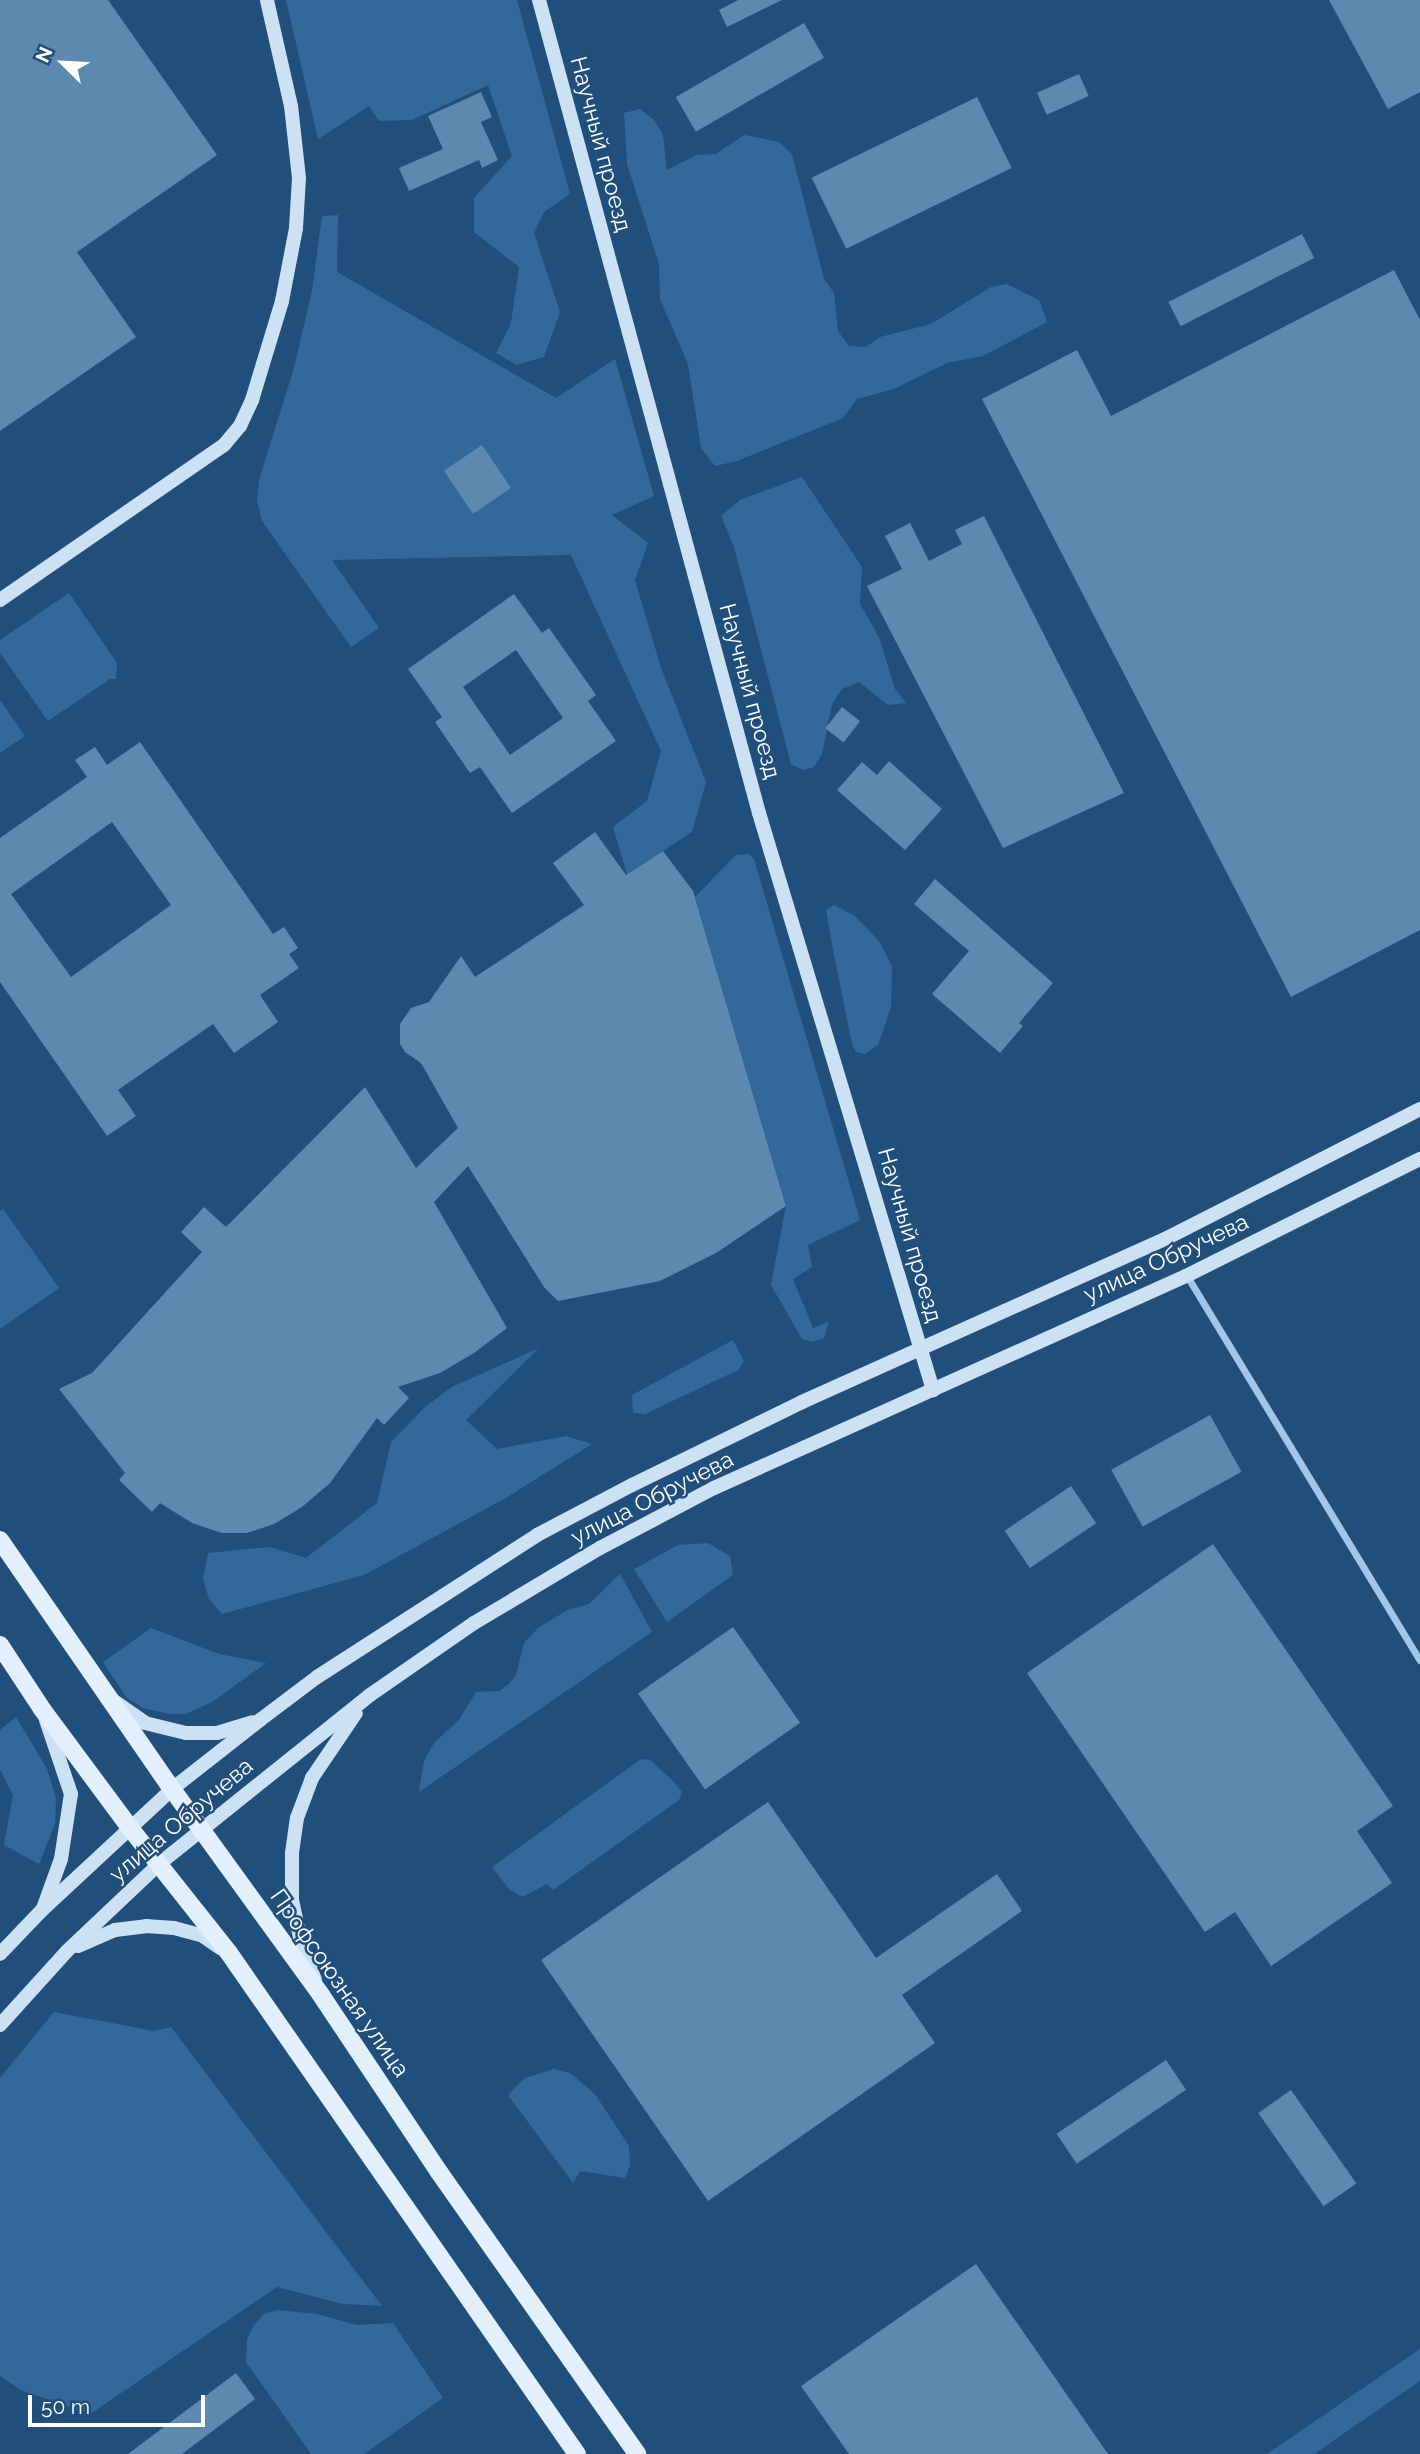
<!DOCTYPE html>
<meta charset="utf-8">
<style>
body{margin:0}
#map{position:relative;width:1420px;height:2454px;overflow:hidden;background:#204f7c;font-family:Raleway,sans-serif}
div>[style]{position:absolute}
.green>*{inset:0;background:#33699a}
.building>*{inset:0;background:#5d88b0;transform-origin:0 0}
.street>*{height:7px;margin:-3.5px;padding:0 3.5px;transform-origin:3.5px;border-radius:3.5px;background:#a2c6e7}
.secondary>*{height:14px;margin:-7px;padding:0 7px;transform-origin:7px;border-radius:7px;background:#cde1f5}
.primary>*{height:18px;margin:-9px;padding:0 9px;transform-origin:9px;border-radius:9px;background:#e4effd}
span{translate:-50% -50%;white-space:nowrap;text-align:center;line-height:1.15;-webkit-text-stroke:5px #204f7c;paint-order:stroke}
.street-label{font-size:23px;color:#fff}
.north{position:absolute;left:28px;top:28px;width:70px;height:70px;-webkit-text-stroke:5px #204f7c;paint-order:stroke;rotate:294deg;font-size:19px;font-weight:700;line-height:28px;text-align:center;color:#fff}
.north::after{content:'';display:block;margin:auto;width:24px;height:32px;background:#fff;clip-path:polygon(50% 0,100% 100%,50% 72%,0 100%)}
.scale{position:absolute;left:28px;top:2395px;width:177px;height:32px;box-sizing:border-box;border:4px solid #fff;border-top:0;padding-left:9px;font-size:21px;line-height:24px;white-space:nowrap;color:#fff;-webkit-text-stroke:5px #204f7c;paint-order:stroke}
</style>
<div id="map">
<div class="green">
<div style="clip-path:polygon(286px 0,517px 0,570px 194px,544px 212px,534px 233px,560px 312px,544px 357px,517px 365px,496px 353px,511px 323px,519px 267px,474px 232px,474px 198px,512px 156px,488px 85px,412px 120px,379px 121px,369px 106px,318px 139px)"></div>
<div style="clip-path:polygon(640px 109px,654px 120px,663px 135px,667px 170px,697px 155px,716px 154px,744px 135px,779px 142px,792px 154px,824px 279px,834px 293px,838px 331px,849px 346px,866px 347px,880px 337px,931px 324px,991px 287px,1007px 284px,1039px 300px,1047px 322px,983px 356px,947px 363px,894px 389px,857px 399px,843px 418px,737px 461px,715px 466px,701px 448px,688px 364px,660px 299px,659px 264px,627px 164px,624px 113px)"></div>
<div style="clip-path:polygon(338px 215px,337px 272px,556px 398px,615px 359px,654px 496px,612px 515px,648px 543px,635px 580px,661px 668px,706px 782px,692px 832px,627px 874px,613px 827px,647px 801px,661px 751px,571px 555px,332px 560px,379px 628px,351px 647px,262px 521px,257px 500px,259px 480px,294px 368px,312px 291px,322px 216px)"></div>
<div style="clip-path:polygon(802px 477px,862px 567px,860px 604px,879px 637px,895px 689px,906px 703px,888px 705px,859px 682px,842px 689px,832px 704px,822px 754px,814px 767px,803px 770px,791px 764px,734px 547px,721px 516px,740px 500px)"></div>
<div style="clip-path:polygon(69px 593px,117px 663px,116px 679px,110px 679px,48px 721px,0 653px,0 640px)"></div>
<div style="clip-path:polygon(0 700px,25px 736px,0 753px)"></div>
<div style="clip-path:polygon(749px 854px,754px 859px,860px 1220px,808px 1245px,812px 1267px,793px 1279px,813px 1328px,829px 1322px,824px 1338px,812px 1342px,802px 1339px,771px 1285px,786px 1205px,695px 897px,736px 855px)"></div>
<div style="clip-path:polygon(834px 905px,855px 916px,879px 941px,892px 966px,891px 1007px,878px 1045px,865px 1054px,856px 1052px,852px 1044px,834px 955px,826px 910px)"></div>
<div style="clip-path:polygon(3px 1209px,59px 1288px,0 1329px,0 1211px)"></div>
<div style="clip-path:polygon(733px 1340px,744px 1361px,738px 1370px,645px 1414px,633px 1413px,632px 1395px)"></div>
<div style="clip-path:polygon(539px 1348px,466px 1420px,497px 1449px,566px 1436px,592px 1444px,504px 1499px,364px 1575px,222px 1614px,209px 1599px,203px 1579px,208px 1553px,270px 1547px,306px 1558px,377px 1503px,391px 1442px,425px 1407px,452px 1387px)"></div>
<div style="clip-path:polygon(708px 1543px,730px 1556px,733px 1575px,667px 1622px,634px 1569px,678px 1545px)"></div>
<div style="clip-path:polygon(620px 1574px,652px 1632px,419px 1792px,424px 1761px,434px 1743px,459px 1720px,476px 1692px,499px 1691px,509px 1684px,516px 1675px,524px 1643px,539px 1627px,568px 1610px,589px 1604px)"></div>
<div style="clip-path:polygon(151px 1628px,219px 1654px,266px 1663px,212px 1702px,186px 1714px,170px 1714px,143px 1708px,127px 1698px,103px 1662px)"></div>
<div style="clip-path:polygon(16px 1717px,47px 1769px,56px 1798px,55px 1824px,39px 1864px,4px 1845px,13px 1795px,0 1769px,0 1730px)"></div>
<div style="clip-path:polygon(641px 1759px,650px 1760px,672px 1780px,682px 1792px,679px 1800px,553px 1890px,547px 1884px,522px 1897px,509px 1889px,492px 1867px)"></div>
<div style="clip-path:polygon(54px 2012px,154px 2031px,171px 2027px,382px 2306px,343px 2304px,277px 2287px,90px 2414px,21px 2390px,0 2376px,0 2078px)"></div>
<div style="clip-path:polygon(554px 2069px,570px 2073px,595px 2094px,629px 2146px,630px 2165px,625px 2178px,580px 2171px,573px 2183px,508px 2095px,525px 2078px)"></div>
<div style="clip-path:polygon(277px 2310px,317px 2314px,357px 2325px,393px 2323px,443px 2398px,364px 2454px,311px 2454px,246px 2362px,247px 2340px,253px 2326px,264px 2314px)"></div>
<div style="clip-path:polygon(1420px 2349px,1420px 2381px,1314px 2454px,1267px 2454px)"></div>
</div>
<div class="building">
<div style="clip-path:polygon(0 0,108px 0,217px 155px,77px 252px,136px 337px,0 431px)"></div>
<div style="clip-path:polygon(738px 0,782px 0,727px 27px,719px 10px)"></div>
<div style="clip-path:polygon(1329px 0,1420px 0,1420px 92px,1388px 109px)"></div>
<div style="left:804px;top:23px;width:40px;height:148px;rotate:60deg"></div>
<div style="left:1079px;top:74px;width:24px;height:46px;rotate:66deg"></div>
<div style="clip-path:polygon(481px 92px,492px 117px,481px 122px,498px 160px,482px 168px,479px 160px,409px 191px,399px 168px,443px 149px,428px 116px)"></div>
<div style="left:977px;top:97px;width:79px;height:184px;rotate:64deg"></div>
<div style="left:1302px;top:234px;width:27px;height:150px;rotate:63deg"></div>
<div style="clip-path:polygon(1394px 270px,1420px 320px,1420px 930px,1291px 997px,982px 399px,1077px 350px,1111px 416px)"></div>
<div style="left:482px;top:445px;width:52px;height:46px;rotate:56deg"></div>
<div style="clip-path:polygon(984px 516px,1124px 793px,1003px 848px,867px 586px,902px 569px,885px 536px,910px 523px,929px 561px,962px 544px,955px 530px)"></div>
<div style="clip-path:polygon(evenodd,514px 594px,542px 633px,549px 628px,596px 695px,588px 701px,616px 741px,512px 813px,480px 767px,470px 773px,435px 722px,442px 717px,408px 669px,514px 594px,516px 650px,563px 718px,510px 755px,463px 687px,516px 650px)"></div>
<div style="left:842px;top:707px;width:23px;height:27px;rotate:38deg"></div>
<div style="clip-path:polygon(evenodd,140px 742px,273px 934px,284px 927px,298px 948px,289px 954px,299px 968px,260px 995px,278px 1022px,234px 1053px,213px 1024px,118px 1090px,136px 1116px,107px 1136px,0 982px,0 838px,87px 777px,75px 760px,95px 747px,107px 765px,140px 742px,112px 822px,171px 905px,71px 977px,11px 894px,112px 822px)"></div>
<div style="clip-path:polygon(889px 761px,942px 809px,905px 850px,837px 790px,862px 762px,877px 775px)"></div>
<div style="clip-path:polygon(595px 832px,626px 875px,663px 851px,693px 891px,786px 1206px,716px 1253px,660px 1281px,558px 1301px,544px 1287px,468px 1166px,434px 1202px,507px 1328px,474px 1353px,440px 1373px,398px 1387px,409px 1398px,398px 1410px,384px 1425px,377px 1418px,330px 1483px,302px 1507px,274px 1524px,247px 1533px,222px 1533px,192px 1523px,160px 1503px,152px 1512px,119px 1480px,125px 1473px,59px 1389px,92px 1373px,202px 1252px,181px 1232px,204px 1207px,226px 1227px,365px 1087px,416px 1168px,458px 1128px,421px 1063px,405px 1052px,400px 1044px,400px 1024px,411px 1008px,429px 1002px,461px 956px,475px 977px,584px 905px,553px 863px)"></div>
<div style="clip-path:polygon(935px 879px,1053px 983px,1019px 1023px,1023px 1026px,1000px 1053px,932px 994px,969px 951px,914px 904px)"></div>
<div style="left:1210px;top:1415px;width:65px;height:113px;rotate:61deg"></div>
<div style="left:1071px;top:1486px;width:45px;height:80px;rotate:56deg"></div>
<div style="clip-path:polygon(1213px 1544px,1393px 1806px,1357px 1831px,1392px 1883px,1271px 1966px,1235px 1912px,1205px 1932px,1027px 1673px)"></div>
<div style="left:733px;top:1627px;width:117px;height:116px;rotate:55deg"></div>
<div style="clip-path:polygon(768px 1802px,876px 1958px,997px 1874px,1022px 1911px,902px 1995px,935px 2043px,708px 2201px,541px 1960px)"></div>
<div style="left:1166px;top:2060px;width:36px;height:132px;rotate:56deg"></div>
<div style="left:1291px;top:2090px;width:114px;height:40px;rotate:55deg"></div>
<div style="clip-path:polygon(976px 2264px,1108px 2454px,849px 2454px,801px 2386px)"></div>
<div style="clip-path:polygon(236px 2373px,255px 2399px,182px 2454px,128px 2454px)"></div>
</div>
<div class="street">
<div style="left:1187px;top:1276px;width:449px;rotate:58.8deg"></div>
</div>
<div class="secondary">
<div style="left:539px;top:0;width:842px;rotate:74.86deg"></div>
<div style="left:759px;top:813px;width:603px;rotate:73.22deg"></div>
<div style="left:0;top:600px;width:272px;rotate:-34.7deg"></div>
<div style="left:224px;top:445px;width:25px;rotate:-50deg"></div>
<div style="left:240px;top:426px;width:29px;rotate:-65deg"></div>
<div style="left:252px;top:400px;width:103px;rotate:-73.1deg"></div>
<div style="left:282px;top:301px;width:74px;rotate:-79.1deg"></div>
<div style="left:296px;top:228px;width:50px;rotate:-86.6deg"></div>
<div style="left:299px;top:178px;width:72px;rotate:-96.3deg"></div>
<div style="left:291px;top:106px;width:109px;rotate:-102.8deg"></div>
<div style="left:114px;top:1701px;width:38px;rotate:35deg"></div>
<div style="left:145px;top:1723px;width:42px;rotate:13.7deg"></div>
<div style="left:186px;top:1733px;width:31px"></div>
<div style="left:217px;top:1733px;width:37px;rotate:-17deg"></div>
<div style="left:44px;top:1906px;width:50px;rotate:-70.1deg"></div>
<div style="left:61px;top:1859px;width:66px;rotate:-81.3deg"></div>
<div style="left:71px;top:1794px;width:78px;rotate:-108.7deg"></div>
<div style="left:78px;top:1946px;width:40px;rotate:-23.4deg"></div>
<div style="left:115px;top:1930px;width:31px;rotate:-7deg"></div>
<div style="left:146px;top:1926px;width:28px;rotate:4deg"></div>
<div style="left:174px;top:1928px;width:30px;rotate:15deg"></div>
<div style="left:203px;top:1936px;width:21px;rotate:35deg"></div>
<div style="left:0;top:1954px;width:61px;rotate:-46.3deg"></div>
<div style="left:42px;top:1910px;width:178px;rotate:-42.9deg"></div>
<div style="left:172px;top:1789px;width:112px;rotate:-38.1deg"></div>
<div style="left:260px;top:1720px;width:71px;rotate:-37deg"></div>
<div style="left:317px;top:1677px;width:262px;rotate:-32.8deg"></div>
<div style="left:537px;top:1535px;width:107px;rotate:-27.8deg"></div>
<div style="left:632px;top:1485px;width:189px;rotate:-26deg"></div>
<div style="left:802px;top:1402px;width:400px;rotate:-24.2deg"></div>
<div style="left:1167px;top:1238px;width:284px;rotate:-27deg"></div>
<div style="left:315px;top:1980px;width:40px;rotate:-110.2deg"></div>
<div style="left:301px;top:1942px;width:43px;rotate:-102.1deg"></div>
<div style="left:292px;top:1900px;width:47px;rotate:-90deg"></div>
<div style="left:292px;top:1853px;width:35px;rotate:-82deg"></div>
<div style="left:297px;top:1818px;width:43px;rotate:-69.4deg"></div>
<div style="left:312px;top:1778px;width:78px;rotate:-55.9deg"></div>
<div style="left:0;top:2025px;width:100px;rotate:-47.8deg"></div>
<div style="left:67px;top:1951px;width:127px;rotate:-43.4deg"></div>
<div style="left:159px;top:1864px;width:270px;rotate:-38.7deg"></div>
<div style="left:370px;top:1695px;width:126px;rotate:-34.7deg"></div>
<div style="left:474px;top:1623px;width:147px;rotate:-30.8deg"></div>
<div style="left:600px;top:1548px;width:129px;rotate:-27.8deg"></div>
<div style="left:714px;top:1488px;width:517px;rotate:-24.19deg"></div>
<div style="left:1186px;top:1276px;width:262px;rotate:-26.6deg"></div>
</div>
<div class="primary">
<div style="left:0;top:1540px;width:303px;rotate:55.4deg"></div>
<div style="left:172px;top:1789px;width:254px;rotate:54.1deg"></div>
<div style="left:321px;top:1995px;width:213px;rotate:56.3deg"></div>
<div style="left:439px;top:2172px;width:345px;rotate:54.9deg"></div>
<div style="left:0;top:1645px;width:77px;rotate:56.7deg"></div>
<div style="left:42px;top:1709px;width:148px;rotate:53.5deg"></div>
<div style="left:130px;top:1828px;width:159px;rotate:51.6deg"></div>
<div style="left:229px;top:1953px;width:610px;rotate:55.22deg"></div>
</div>
<div class="street-label">
<span style="left:601px;top:144px;rotate:75deg">Научный проезд</span>
<span style="left:750px;top:691px;rotate:75deg">Научный проезд</span>
<span style="left:910px;top:1235px;rotate:74deg">Научный проезд</span>
<span style="left:1166px;top:1258px;rotate:-25deg">улица Обручева</span>
<span style="left:652px;top:1498px;rotate:-27deg">улица Обручева</span>
<span style="left:181px;top:1820px;rotate:-40deg">улица Обручева</span>
<span style="left:340px;top:1983px;rotate:55deg">Профсоюзная улица</span>
</div>
<div class="north">N</div>
<div class="scale">50 m</div>
</div>
